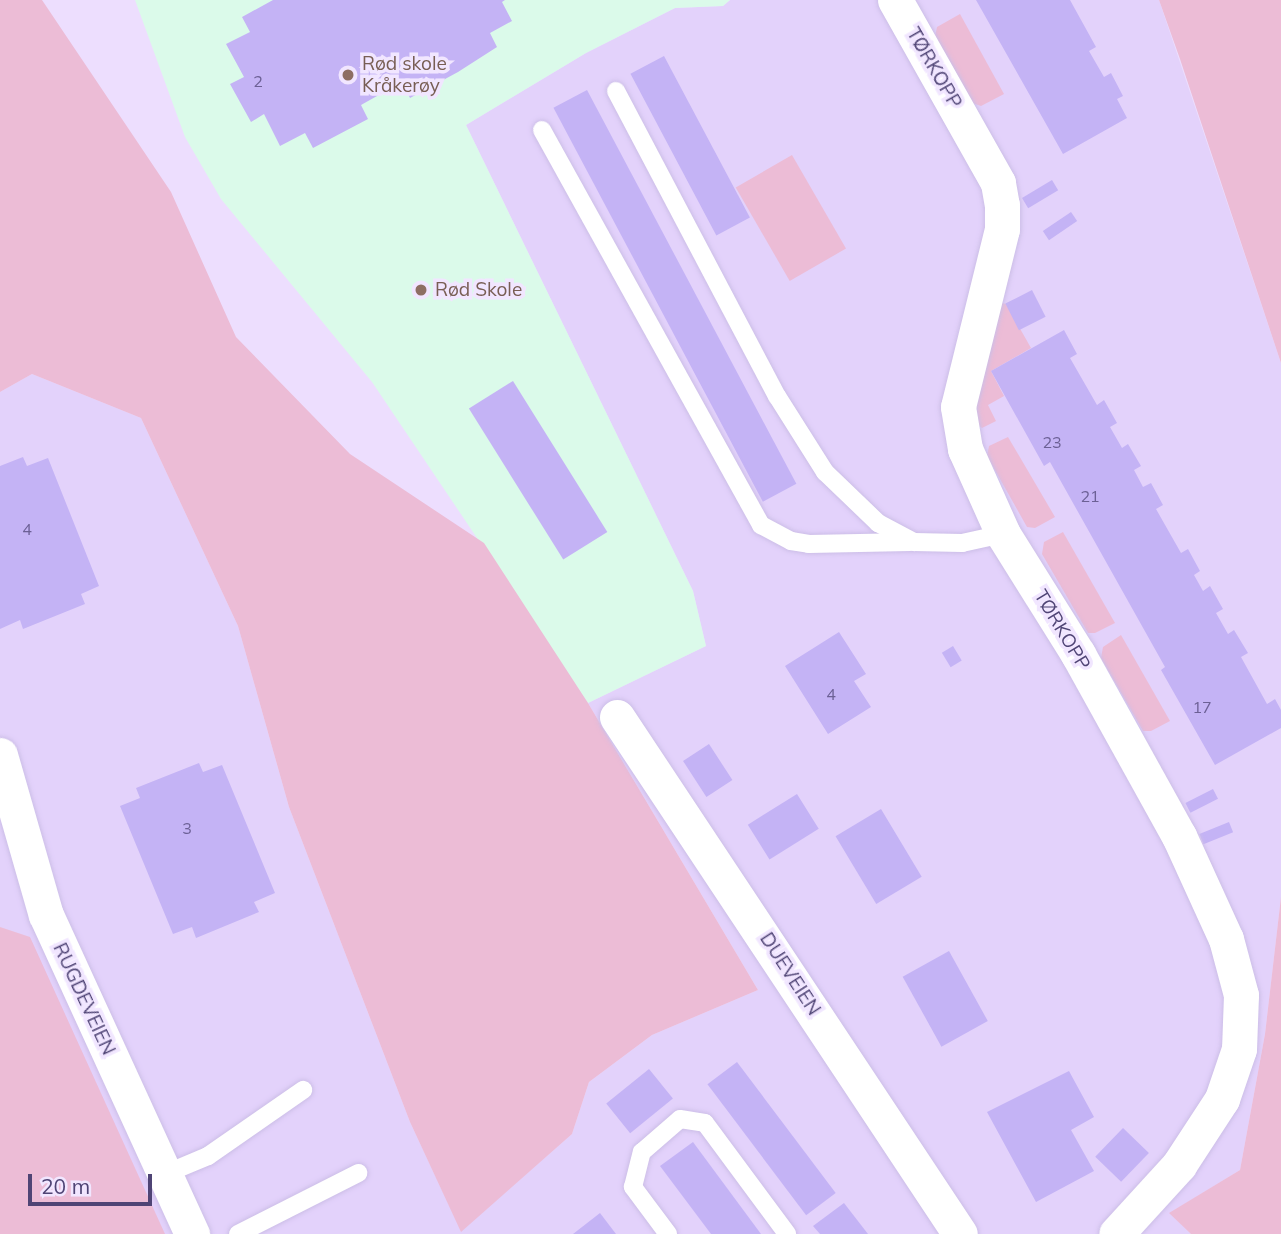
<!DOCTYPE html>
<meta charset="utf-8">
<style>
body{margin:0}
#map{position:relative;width:1281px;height:1234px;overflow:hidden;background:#eddefe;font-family:Mulish,sans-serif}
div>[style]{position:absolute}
.residential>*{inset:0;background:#e3d2fb}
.education>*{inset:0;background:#dbfaea}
.green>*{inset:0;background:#ecbcd6;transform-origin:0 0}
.building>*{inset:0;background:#c4b3f5;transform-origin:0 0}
.roads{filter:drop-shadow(0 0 2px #ccbee7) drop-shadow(0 0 2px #ccbee7)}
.service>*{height:18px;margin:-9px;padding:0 9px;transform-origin:9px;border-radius:9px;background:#fff}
.minor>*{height:35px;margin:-17.5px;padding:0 17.5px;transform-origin:17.5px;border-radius:17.5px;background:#fff}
.dots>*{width:19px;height:19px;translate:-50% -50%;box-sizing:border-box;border:4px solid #f1e6ff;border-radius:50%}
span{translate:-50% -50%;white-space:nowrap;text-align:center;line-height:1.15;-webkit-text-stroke:7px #f1e6ff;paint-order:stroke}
.number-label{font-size:16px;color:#6c6095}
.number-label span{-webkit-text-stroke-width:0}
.education-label{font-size:19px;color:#785e54}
.left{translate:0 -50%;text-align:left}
.street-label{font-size:19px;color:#4f4475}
.scale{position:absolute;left:28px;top:1174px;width:124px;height:32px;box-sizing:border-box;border:4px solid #4f4475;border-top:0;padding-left:9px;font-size:21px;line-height:24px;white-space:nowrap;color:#4f4475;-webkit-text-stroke:5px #f1e6ff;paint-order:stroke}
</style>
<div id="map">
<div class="residential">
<div style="clip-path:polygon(730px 0,1159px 0,1281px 363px,1281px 897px,1265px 1034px,1240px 1170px,1170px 1213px,1191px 1234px,0 1234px,0 392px,32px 374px,141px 418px,238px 626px,289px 807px,410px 1122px,461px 1231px,572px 1134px,589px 1082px,652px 1035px,758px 990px,588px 703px,706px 646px,693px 591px,466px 125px,586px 53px,675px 8px,723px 6px)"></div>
</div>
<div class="education">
<div style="clip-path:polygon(135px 0,730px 0,723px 6px,675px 8px,586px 53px,466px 125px,693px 591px,706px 646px,588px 703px,372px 382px,221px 199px,185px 137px)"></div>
</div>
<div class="green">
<div style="clip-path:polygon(0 0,42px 0,171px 192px,236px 337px,350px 454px,484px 543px,588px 703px,758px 990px,652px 1035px,589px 1082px,572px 1134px,461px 1232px,410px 1122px,289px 807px,238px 626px,141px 418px,32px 374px,0 392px)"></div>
<div style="clip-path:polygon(1159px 0,1281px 0,1281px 363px,1180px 59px)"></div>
<div style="clip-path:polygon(960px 14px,1004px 94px,981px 106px,972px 103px,934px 41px,937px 27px)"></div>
<div style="left:792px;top:155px;width:108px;height:65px;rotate:60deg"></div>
<div style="clip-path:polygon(998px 302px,1006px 304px,1031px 348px,991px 371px,1004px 396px,988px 405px,996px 421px,982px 428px,973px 421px,987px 321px)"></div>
<div style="clip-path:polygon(1008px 437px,1055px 517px,1035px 528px,1027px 527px,987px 456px,989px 446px)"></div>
<div style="clip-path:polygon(1063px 532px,1115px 623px,1095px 633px,1088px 633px,1042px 554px,1044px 542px)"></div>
<div style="clip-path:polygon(1121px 635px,1170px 721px,1151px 731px,1143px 731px,1101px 658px,1103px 647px)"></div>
<div style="clip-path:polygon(1281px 897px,1281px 1234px,1191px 1234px,1169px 1213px,1240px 1170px,1265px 1034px)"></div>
<div style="clip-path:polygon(0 927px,30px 937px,165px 1234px,0 1234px)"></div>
</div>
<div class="building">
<div style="clip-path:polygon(273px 0,505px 0,502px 2px,512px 21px,490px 33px,497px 47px,458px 72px,410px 98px,402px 82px,361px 105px,368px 119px,313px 148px,305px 133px,280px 146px,264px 114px,251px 122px,230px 84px,244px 77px,226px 44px,250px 32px,242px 17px)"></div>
<div style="clip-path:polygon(976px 0,1070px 0,1096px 47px,1089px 51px,1104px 77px,1111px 73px,1123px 96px,1117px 99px,1127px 118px,1063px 154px)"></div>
<div style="left:664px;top:56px;width:183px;height:38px;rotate:62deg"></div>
<div style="left:587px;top:90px;width:446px;height:38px;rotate:62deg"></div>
<div style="left:1052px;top:180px;width:12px;height:35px;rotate:59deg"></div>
<div style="left:1071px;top:212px;width:11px;height:34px;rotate:56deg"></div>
<div style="left:1032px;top:290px;width:30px;height:30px;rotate:63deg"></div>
<div style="clip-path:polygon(1064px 330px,1077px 354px,1070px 358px,1097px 405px,1104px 400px,1117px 423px,1110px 427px,1122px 448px,1128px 444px,1141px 466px,1134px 470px,1143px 487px,1151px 483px,1163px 505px,1156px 509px,1181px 553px,1188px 549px,1200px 571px,1194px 575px,1203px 591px,1210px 586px,1223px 609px,1216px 613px,1228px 634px,1234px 630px,1248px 653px,1241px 657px,1267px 704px,1275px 699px,1281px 710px,1281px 728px,1215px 765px,1161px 670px,1165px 667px,1050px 462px,1044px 466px,991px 371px)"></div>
<div style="left:513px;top:381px;width:178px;height:52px;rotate:58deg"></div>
<div style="clip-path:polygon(23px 457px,27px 466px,48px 458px,99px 586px,81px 594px,85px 604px,23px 629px,20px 620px,0 629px,0 466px)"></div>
<div style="clip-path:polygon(839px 632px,866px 674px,854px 681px,871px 707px,828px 734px,785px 666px)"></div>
<div style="left:953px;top:646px;width:17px;height:13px;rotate:59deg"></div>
<div style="left:709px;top:744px;width:43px;height:31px;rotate:57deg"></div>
<div style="clip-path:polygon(199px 763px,203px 772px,222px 765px,275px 893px,254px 902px,259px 912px,196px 938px,192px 927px,173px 934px,120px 806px,140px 798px,136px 788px)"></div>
<div style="left:1213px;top:789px;width:11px;height:31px;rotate:63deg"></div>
<div style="left:797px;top:794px;width:41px;height:58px;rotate:58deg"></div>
<div style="left:881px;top:809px;width:79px;height:53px;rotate:59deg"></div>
<div style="left:1229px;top:822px;width:11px;height:32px;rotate:68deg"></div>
<div style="left:949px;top:951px;width:80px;height:53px;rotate:61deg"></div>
<div style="left:737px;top:1062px;width:164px;height:37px;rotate:53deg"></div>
<div style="left:649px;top:1069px;width:38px;height:55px;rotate:51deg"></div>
<div style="clip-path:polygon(1069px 1071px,1094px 1117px,1071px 1130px,1094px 1171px,1036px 1202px,987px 1112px)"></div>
<div style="left:1123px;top:1128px;width:36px;height:40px;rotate:44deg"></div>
<div style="clip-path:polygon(693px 1142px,761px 1234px,711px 1234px,660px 1166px)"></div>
<div style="clip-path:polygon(844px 1203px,868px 1234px,820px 1234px,813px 1226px)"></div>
<div style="clip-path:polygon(600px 1213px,616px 1234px,573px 1234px)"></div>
</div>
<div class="roads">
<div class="service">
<div style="left:616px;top:91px;width:345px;rotate:62.2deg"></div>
<div style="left:777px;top:396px;width:90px;rotate:57.7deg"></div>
<div style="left:825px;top:472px;width:74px;rotate:43.9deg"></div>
<div style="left:878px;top:523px;width:41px;rotate:27.8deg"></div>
<div style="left:914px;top:542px;width:48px;rotate:1.2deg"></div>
<div style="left:962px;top:543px;width:42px;rotate:-12.4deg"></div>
<div style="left:542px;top:130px;width:452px;rotate:61deg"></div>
<div style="left:761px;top:525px;width:34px;rotate:28deg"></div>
<div style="left:791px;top:541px;width:18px;rotate:9deg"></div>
<div style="left:809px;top:544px;width:101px;rotate:-1.1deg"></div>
<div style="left:165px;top:1174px;width:47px;rotate:-22.7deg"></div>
<div style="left:208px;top:1156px;width:116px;rotate:-34.8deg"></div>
<div style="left:238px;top:1234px;width:135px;rotate:-26.9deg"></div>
<div style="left:668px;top:1234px;width:59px;rotate:-126.7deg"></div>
<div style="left:633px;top:1187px;width:36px;rotate:-76deg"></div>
<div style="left:642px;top:1152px;width:50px;rotate:-41deg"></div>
<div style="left:680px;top:1119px;width:25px;rotate:9deg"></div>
<div style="left:705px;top:1123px;width:138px;rotate:53.5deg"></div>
</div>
<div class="minor">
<div style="left:895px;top:0;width:210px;rotate:60.6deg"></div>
<div style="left:998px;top:183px;width:22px;rotate:80deg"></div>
<div style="left:1002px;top:205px;width:24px;rotate:90deg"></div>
<div style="left:1002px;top:229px;width:183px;rotate:103.9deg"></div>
<div style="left:958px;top:407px;width:43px;rotate:80.5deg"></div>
<div style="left:965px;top:449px;width:93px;rotate:65.9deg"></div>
<div style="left:1003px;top:534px;width:142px;rotate:58deg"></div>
<div style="left:1078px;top:654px;width:208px;rotate:61deg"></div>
<div style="left:1179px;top:836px;width:113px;rotate:65.5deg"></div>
<div style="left:1226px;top:939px;width:58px;rotate:75deg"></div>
<div style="left:1241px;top:995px;width:54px;rotate:92.1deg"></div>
<div style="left:1239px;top:1049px;width:53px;rotate:108.8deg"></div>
<div style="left:1222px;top:1099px;width:79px;rotate:123.1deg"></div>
<div style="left:1179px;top:1165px;width:93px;rotate:132.4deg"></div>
<div style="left:617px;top:717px;width:620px;rotate:56.44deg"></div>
<div style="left:0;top:755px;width:166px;rotate:74deg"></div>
<div style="left:46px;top:915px;width:351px;rotate:65.4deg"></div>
</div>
</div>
<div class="dots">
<div style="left:348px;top:75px;background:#8d6e63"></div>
<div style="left:421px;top:290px;background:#8d6e63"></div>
</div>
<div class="number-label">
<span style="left:258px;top:81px">2</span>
<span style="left:1052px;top:442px">23</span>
<span style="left:1090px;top:496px">21</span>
<span style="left:27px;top:529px">4</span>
<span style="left:831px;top:694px">4</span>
<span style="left:1202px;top:707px">17</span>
<span style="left:187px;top:828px">3</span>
</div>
<div class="education-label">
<span class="left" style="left:362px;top:75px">Rød skole<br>Kråkerøy</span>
<span class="left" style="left:435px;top:290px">Rød Skole</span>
</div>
<div class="street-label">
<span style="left:934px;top:68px;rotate:60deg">TØRKOPP</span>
<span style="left:1062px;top:630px;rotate:59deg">TØRKOPP</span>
<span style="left:790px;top:974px;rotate:57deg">DUEVEIEN</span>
<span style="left:84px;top:999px;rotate:65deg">RUGDEVEIEN</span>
</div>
<div class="scale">20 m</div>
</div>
